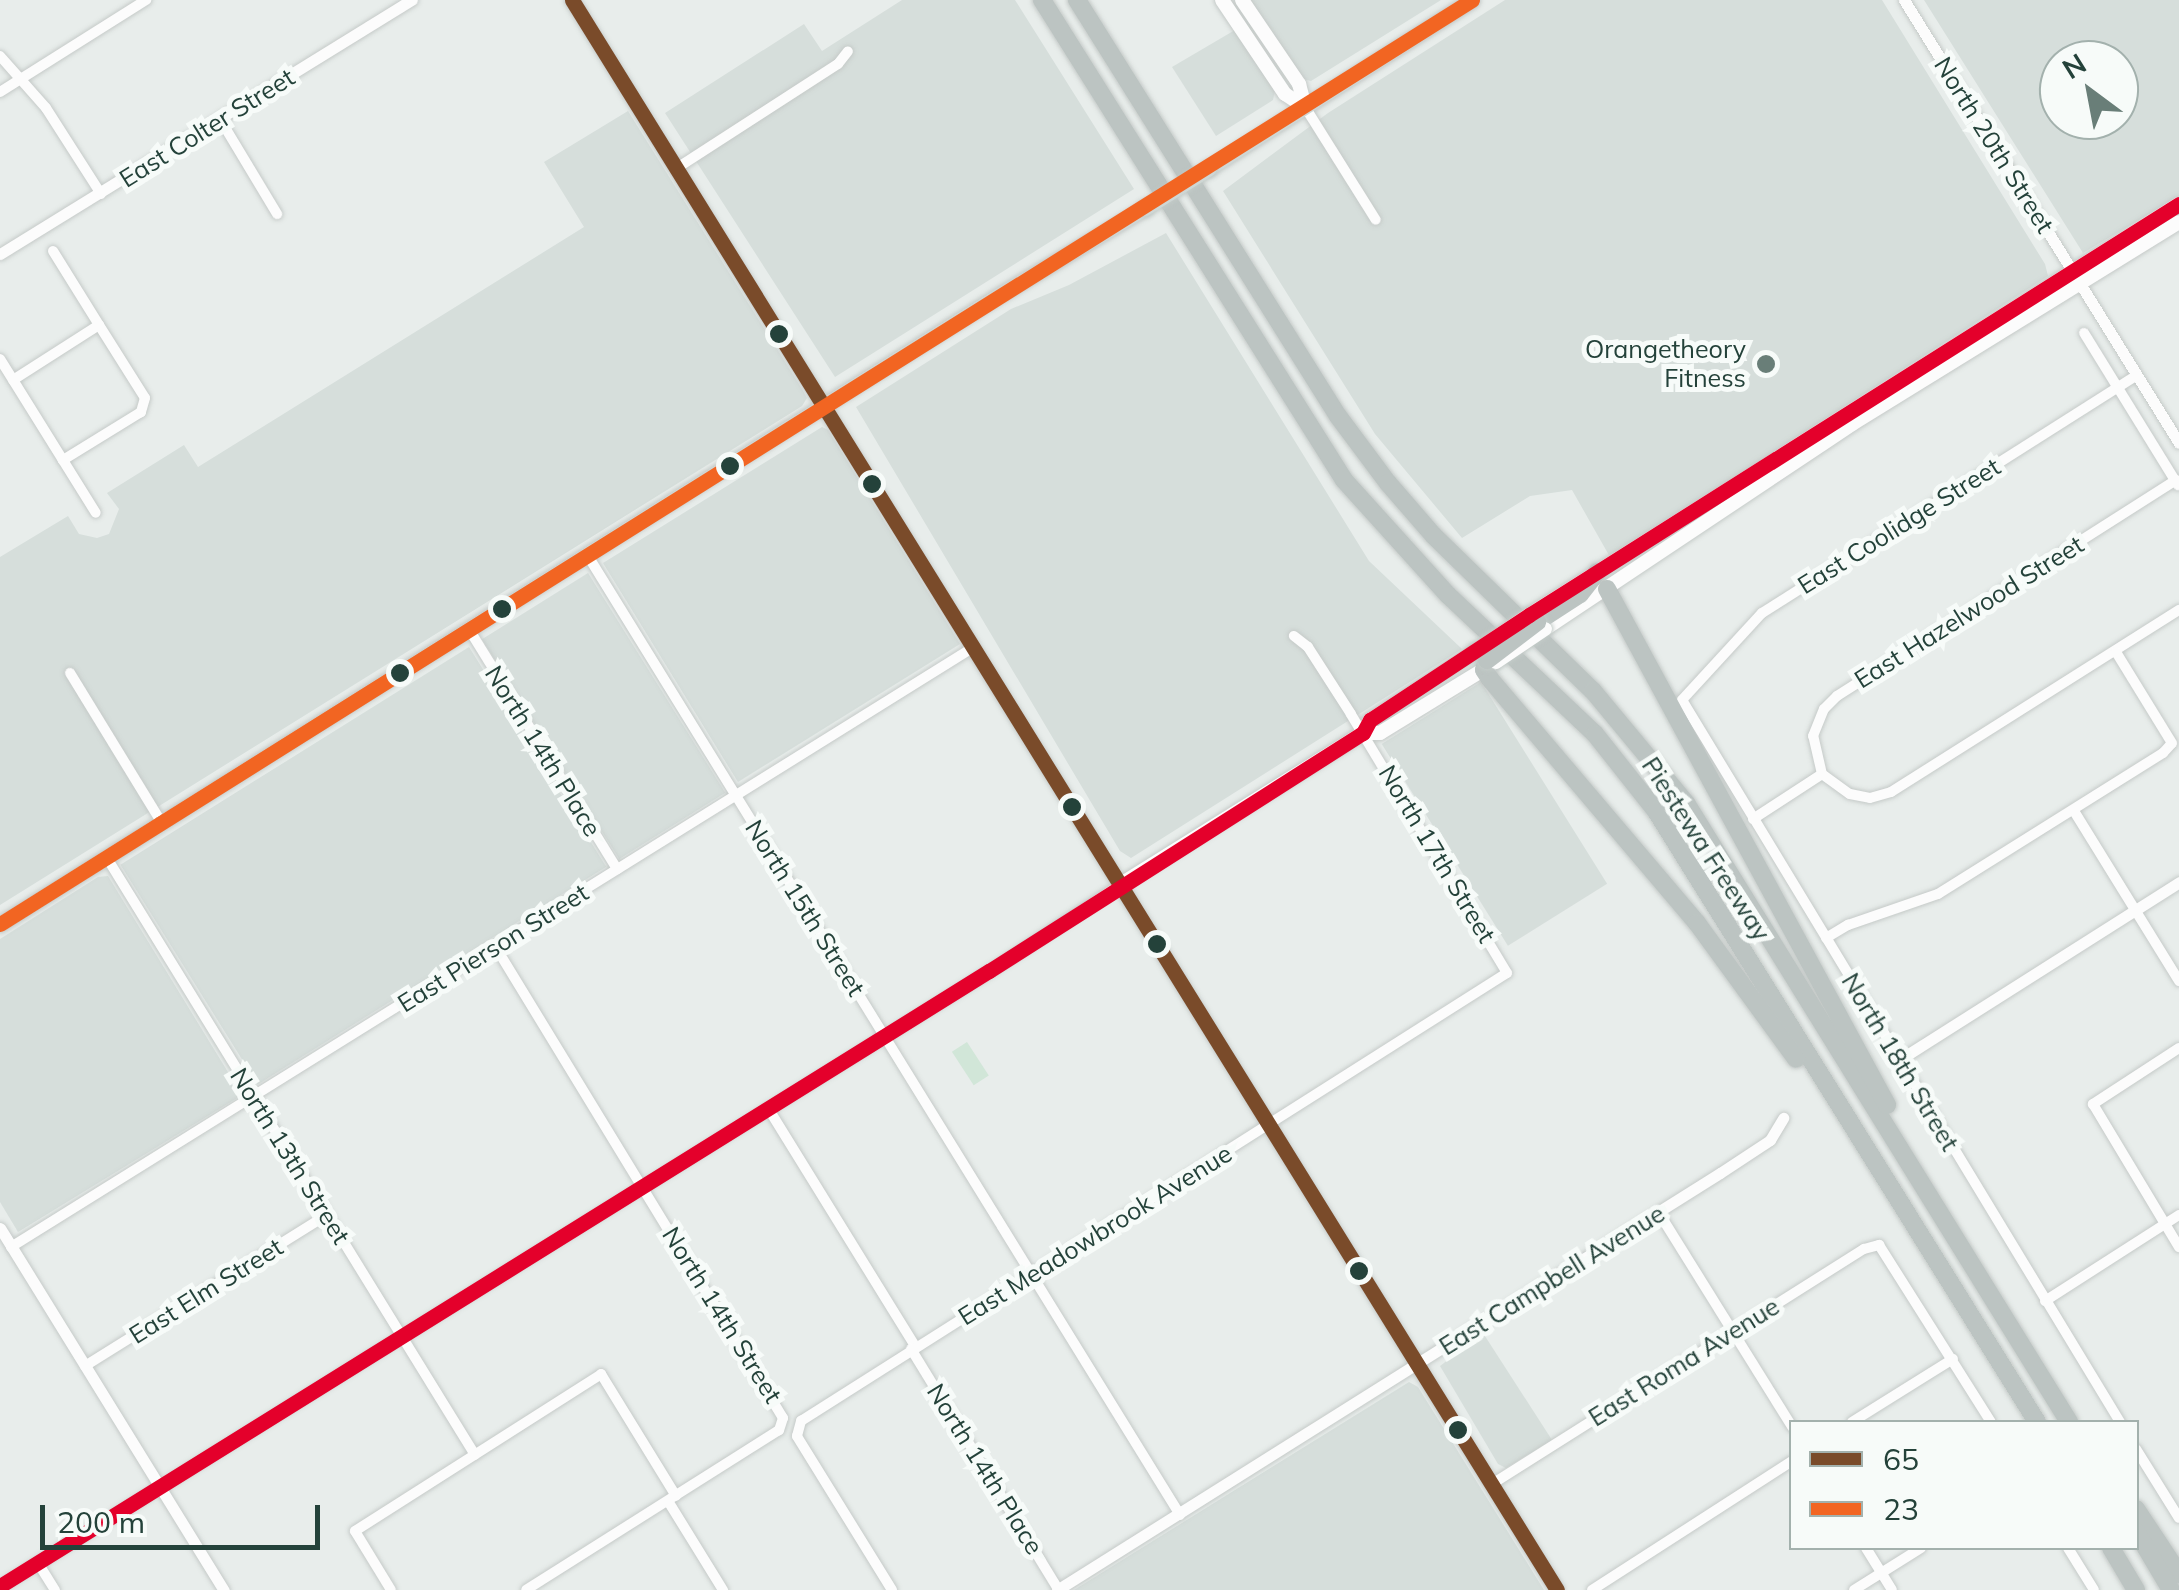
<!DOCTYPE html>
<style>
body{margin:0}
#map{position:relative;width:2179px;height:1590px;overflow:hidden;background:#e8edeb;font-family:Mulish,sans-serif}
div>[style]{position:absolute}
.built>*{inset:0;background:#d6dedb;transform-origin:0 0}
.green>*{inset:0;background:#d1e6d8;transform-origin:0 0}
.roads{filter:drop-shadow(0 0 2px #c5cac8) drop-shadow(0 0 2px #c5cac8)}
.minor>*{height:10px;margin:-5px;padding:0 5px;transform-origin:5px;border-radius:5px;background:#fcfcfc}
.tertiary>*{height:11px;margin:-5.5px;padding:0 5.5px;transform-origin:5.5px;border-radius:5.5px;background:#fcfcfc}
.secondary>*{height:14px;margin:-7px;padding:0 7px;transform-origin:7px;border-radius:7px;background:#fcfcfc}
.primary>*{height:15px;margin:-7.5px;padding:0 7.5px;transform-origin:7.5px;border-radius:7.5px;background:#cfd7d5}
.motorway>*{height:18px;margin:-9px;padding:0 9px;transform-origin:9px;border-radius:9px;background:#bcc4c2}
.bridges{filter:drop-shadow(0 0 2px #c3cbc8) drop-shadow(0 0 2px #c3cbc8)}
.secondary-bridge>*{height:14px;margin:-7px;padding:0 7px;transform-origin:7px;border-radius:7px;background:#fcfcfc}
.primary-bridge>*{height:15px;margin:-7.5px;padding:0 7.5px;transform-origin:7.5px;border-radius:7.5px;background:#cfd7d5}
.motorway-bridge>*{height:18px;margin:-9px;padding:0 9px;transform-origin:9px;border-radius:9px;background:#bcc4c2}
.bus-1>*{height:15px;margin:-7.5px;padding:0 7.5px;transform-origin:7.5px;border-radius:7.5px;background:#7a4b2a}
.bus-2>*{height:15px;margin:-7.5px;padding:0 7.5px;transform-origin:7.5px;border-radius:7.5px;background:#f26522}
.bus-3>*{height:15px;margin:-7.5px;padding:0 7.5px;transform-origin:7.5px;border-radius:7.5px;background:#e4002b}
.dots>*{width:28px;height:28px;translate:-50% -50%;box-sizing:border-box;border:5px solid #f7fbf9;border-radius:50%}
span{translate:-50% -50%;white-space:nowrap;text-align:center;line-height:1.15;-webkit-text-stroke:10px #f7fbf9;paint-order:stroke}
.street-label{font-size:25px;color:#24423a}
.poi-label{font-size:25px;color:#24423a}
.right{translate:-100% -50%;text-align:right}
.legend{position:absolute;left:1789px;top:1420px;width:350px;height:130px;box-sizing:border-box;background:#f7fbf9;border:2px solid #a3b1ad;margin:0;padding:12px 18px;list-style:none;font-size:30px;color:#24423a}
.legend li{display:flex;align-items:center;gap:20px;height:50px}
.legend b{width:50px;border:2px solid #a3b1ad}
.north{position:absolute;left:2039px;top:40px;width:100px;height:100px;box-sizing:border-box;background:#f7fbf9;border:2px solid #a3b1ad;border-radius:50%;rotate:328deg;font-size:28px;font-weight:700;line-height:40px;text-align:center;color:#24423a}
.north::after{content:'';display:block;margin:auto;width:35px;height:45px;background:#697e78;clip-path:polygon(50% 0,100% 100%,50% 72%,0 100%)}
.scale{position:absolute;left:40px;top:1505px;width:280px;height:45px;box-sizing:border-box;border:5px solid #24423a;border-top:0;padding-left:12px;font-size:30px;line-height:35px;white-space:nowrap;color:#24423a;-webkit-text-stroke:8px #f7fbf9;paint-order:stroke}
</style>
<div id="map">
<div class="built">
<div style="clip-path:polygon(902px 0,1015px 0,1134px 189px,835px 377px,665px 113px,804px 24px,822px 51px)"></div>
<div style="clip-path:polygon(1250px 0,1441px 0,1311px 81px,1303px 79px)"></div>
<div style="clip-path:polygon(1505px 0,1882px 0,2045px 264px,2048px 276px,1610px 557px,1572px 490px,1530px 496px,1462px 538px,1375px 434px,1223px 191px,1328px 113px)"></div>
<div style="clip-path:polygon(evenodd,1924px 0,2179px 0,2179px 196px,2083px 253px,1924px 0,2059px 60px,2119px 60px,2119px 120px,2059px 120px,2059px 60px)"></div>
<div style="clip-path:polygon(1235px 30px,1275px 91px,1273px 100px,1216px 136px,1172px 67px)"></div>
<div style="clip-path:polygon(628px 111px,802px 389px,807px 398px,802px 406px,0 905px,0 557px,68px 516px,79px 534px,97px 538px,109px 534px,119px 509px,107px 493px,184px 445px,198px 467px,584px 227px,544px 162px)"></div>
<div style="clip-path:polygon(1166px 233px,1369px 561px,1462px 649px,1131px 858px,1120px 851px,856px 407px,1011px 309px,1069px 285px)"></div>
<div style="clip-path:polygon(822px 427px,828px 430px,960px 644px,738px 782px,603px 563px)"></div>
<div style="left:588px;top:573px;width:259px;height:125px;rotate:58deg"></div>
<div style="left:469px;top:647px;width:259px;height:411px;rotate:58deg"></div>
<div style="left:1481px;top:682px;width:238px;height:117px;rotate:58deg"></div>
<div style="clip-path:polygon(108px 876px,242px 1095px,18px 1232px,0 1202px,0 939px,98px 877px)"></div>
<div style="clip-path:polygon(1483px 1333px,1552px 1440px,1506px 1468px,1498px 1464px,1440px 1366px)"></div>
<div style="clip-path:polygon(1409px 1382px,1418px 1387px,1544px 1590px,1074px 1590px)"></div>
</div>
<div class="green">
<div style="left:967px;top:1042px;width:40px;height:18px;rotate:57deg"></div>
</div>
<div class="roads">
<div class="minor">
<div style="left:0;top:56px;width:69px;rotate:48.5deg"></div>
<div style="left:46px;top:108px;width:102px;rotate:57.4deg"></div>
<div style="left:0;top:92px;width:173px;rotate:-32.2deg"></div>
<div style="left:1305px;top:107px;width:133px;rotate:57.9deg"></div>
<div style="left:220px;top:119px;width:111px;rotate:59deg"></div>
<div style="left:677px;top:168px;width:192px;rotate:-32.9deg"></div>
<div style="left:838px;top:64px;width:16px;rotate:-52deg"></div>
<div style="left:53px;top:251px;width:87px;rotate:58.1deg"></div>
<div style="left:2084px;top:333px;width:179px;rotate:58.3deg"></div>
<div style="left:0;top:359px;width:181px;rotate:58.1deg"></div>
<div style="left:13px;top:380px;width:102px;rotate:-32.6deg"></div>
<div style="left:99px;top:325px;width:86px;rotate:57.8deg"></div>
<div style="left:145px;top:398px;width:15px;rotate:106deg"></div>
<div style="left:141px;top:412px;width:92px;rotate:148.4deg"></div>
<div style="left:588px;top:556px;width:1127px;rotate:58.31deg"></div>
<div style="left:470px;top:631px;width:280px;rotate:58.3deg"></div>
<div style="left:70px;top:673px;width:176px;rotate:58.5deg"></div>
<div style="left:1822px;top:774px;width:39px;rotate:-103deg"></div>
<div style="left:1813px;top:736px;width:29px;rotate:-68deg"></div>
<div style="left:1824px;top:709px;width:18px;rotate:-45deg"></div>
<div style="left:1837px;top:696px;width:402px;rotate:-32.5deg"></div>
<div style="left:2074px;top:811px;width:200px;rotate:58.3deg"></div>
<div style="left:1753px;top:819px;width:82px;rotate:-33.1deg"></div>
<div style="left:1822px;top:774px;width:34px;rotate:36deg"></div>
<div style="left:1850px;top:794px;width:20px;rotate:11deg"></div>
<div style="left:1870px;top:798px;width:22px;rotate:-16deg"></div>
<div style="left:1891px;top:792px;width:341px;rotate:-32.3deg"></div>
<div style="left:107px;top:858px;width:701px;rotate:58.35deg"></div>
<div style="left:1826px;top:938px;width:26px;rotate:-31deg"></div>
<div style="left:1848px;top:925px;width:95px;rotate:-19deg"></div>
<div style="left:1938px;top:894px;width:266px;rotate:-32.1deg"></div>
<div style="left:2163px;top:753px;width:13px;rotate:-48deg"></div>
<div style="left:2172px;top:743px;width:107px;rotate:-121.6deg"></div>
<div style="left:495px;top:946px;width:553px;rotate:58.61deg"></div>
<div style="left:783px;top:1418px;width:13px;rotate:108deg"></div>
<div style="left:779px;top:1430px;width:299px;rotate:147.7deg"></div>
<div style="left:2179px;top:1048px;width:103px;rotate:146.9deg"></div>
<div style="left:2093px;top:1104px;width:167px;rotate:59deg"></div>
<div style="left:768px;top:1108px;width:280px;rotate:58.3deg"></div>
<div style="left:1659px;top:1213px;width:252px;rotate:58.1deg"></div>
<div style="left:11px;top:1247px;width:1135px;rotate:-31.93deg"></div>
<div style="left:2045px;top:1301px;width:159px;rotate:-32.7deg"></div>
<div style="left:911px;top:1349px;width:281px;rotate:58.5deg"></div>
<div style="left:85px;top:1366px;width:285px;rotate:-32deg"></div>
<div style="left:1852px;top:1422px;width:119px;rotate:-32deg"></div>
<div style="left:2120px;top:1422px;width:844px;rotate:-121.24deg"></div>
<div style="left:1682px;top:700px;width:118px;rotate:-47.4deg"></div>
<div style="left:1762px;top:613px;width:444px;rotate:-32.4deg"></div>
<div style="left:2136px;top:1449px;width:81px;rotate:58.1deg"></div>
<div style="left:1492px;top:1484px;width:440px;rotate:-32.3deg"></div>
<div style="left:1864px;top:1249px;width:16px;rotate:-15deg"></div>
<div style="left:1879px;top:1245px;width:209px;rotate:57.7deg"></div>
<div style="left:668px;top:1501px;width:105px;rotate:58.3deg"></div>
<div style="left:1866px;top:1548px;width:49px;rotate:58.2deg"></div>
<div style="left:2068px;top:1548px;width:49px;rotate:58.2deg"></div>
<div style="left:38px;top:1563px;width:32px;rotate:58deg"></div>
<div style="left:391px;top:1590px;width:69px;rotate:-121.4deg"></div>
<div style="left:355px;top:1531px;width:292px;rotate:-32.5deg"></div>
<div style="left:601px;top:1374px;width:143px;rotate:58.4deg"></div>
<div style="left:892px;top:1590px;width:181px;rotate:-121.7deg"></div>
<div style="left:797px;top:1436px;width:16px;rotate:-75deg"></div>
<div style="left:801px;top:1421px;width:836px;rotate:-32.4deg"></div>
<div style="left:1507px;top:973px;width:302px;rotate:-121.1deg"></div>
<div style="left:1351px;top:714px;width:80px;rotate:-122.7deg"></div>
<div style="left:1308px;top:647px;width:18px;rotate:-142deg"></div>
<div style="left:1592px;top:1590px;width:238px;rotate:-32.8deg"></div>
<div style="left:1854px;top:1590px;width:79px;rotate:-32.1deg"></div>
</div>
<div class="tertiary">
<div style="left:1904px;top:0;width:521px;rotate:58.17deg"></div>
<div style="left:0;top:254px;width:484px;rotate:-31.7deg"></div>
<div style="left:1899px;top:1060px;width:332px;rotate:-32.4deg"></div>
<div style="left:0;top:1228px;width:426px;rotate:58.3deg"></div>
<div style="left:0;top:1586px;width:1165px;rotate:-31.88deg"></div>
<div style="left:989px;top:971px;width:158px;rotate:-33.4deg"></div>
<div style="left:1057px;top:1590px;width:783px;rotate:-32.17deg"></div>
<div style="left:1720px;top:1173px;width:60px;rotate:-33.4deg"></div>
<div style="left:1770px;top:1140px;width:26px;rotate:-59deg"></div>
</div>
<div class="secondary">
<div style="left:572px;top:0;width:1870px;rotate:58.22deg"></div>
<div style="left:1222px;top:0;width:113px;rotate:56.2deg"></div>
<div style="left:1285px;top:94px;width:24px;rotate:33deg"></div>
<div style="left:1242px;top:0;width:102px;rotate:55.8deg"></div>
<div style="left:1299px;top:84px;width:24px;rotate:75deg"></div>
<div style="left:1529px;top:615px;width:769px;rotate:-32.31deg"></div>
<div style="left:1545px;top:629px;width:369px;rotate:-33.7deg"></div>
<div style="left:1852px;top:424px;width:384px;rotate:-31.7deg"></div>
<div style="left:1363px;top:733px;width:17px"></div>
<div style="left:1380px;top:733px;width:130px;rotate:-31.5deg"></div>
<div style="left:1121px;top:884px;width:285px;rotate:-32deg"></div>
<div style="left:1363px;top:733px;width:15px;rotate:-62deg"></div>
<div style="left:1370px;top:720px;width:126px;rotate:-33.3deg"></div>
</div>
<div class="primary">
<div style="left:1209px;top:168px;width:312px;rotate:-32.6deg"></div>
<div style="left:0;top:924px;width:1177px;rotate:-32.19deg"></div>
<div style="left:996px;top:297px;width:174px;rotate:-30.9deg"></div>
</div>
<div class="motorway">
<div style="left:1042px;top:0;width:567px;rotate:57.82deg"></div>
<div style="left:1344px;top:480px;width:155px;rotate:47.9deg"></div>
<div style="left:1448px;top:595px;width:202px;rotate:43.4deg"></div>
<div style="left:1595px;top:734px;width:98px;rotate:51.6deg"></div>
<div style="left:1656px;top:811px;width:720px;rotate:58.05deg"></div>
<div style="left:1077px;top:0;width:491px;rotate:57.9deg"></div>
<div style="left:1338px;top:416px;width:84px;rotate:53.3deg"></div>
<div style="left:1388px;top:483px;width:69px;rotate:49.1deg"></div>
<div style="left:1433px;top:535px;width:223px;rotate:44.3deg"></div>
<div style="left:1593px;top:691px;width:146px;rotate:50.3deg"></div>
<div style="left:1686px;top:803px;width:728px;rotate:58.25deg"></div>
<div style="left:1607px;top:589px;width:587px;rotate:61.51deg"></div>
<div style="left:1537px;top:622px;width:51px;rotate:-33.1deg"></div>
<div style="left:1580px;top:594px;width:28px;rotate:-52deg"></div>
<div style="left:1487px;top:660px;width:10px;rotate:107deg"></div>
<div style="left:1484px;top:670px;width:11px;rotate:56deg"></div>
<div style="left:1490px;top:679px;width:320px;rotate:49.7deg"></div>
<div style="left:1697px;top:923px;width:168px;rotate:53.9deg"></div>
<div style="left:2136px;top:1509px;width:78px;rotate:56.5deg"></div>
<div style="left:2136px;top:1531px;width:69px;rotate:59.3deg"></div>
<div style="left:2111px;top:1548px;width:49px;rotate:59.2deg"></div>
</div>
</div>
<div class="bridges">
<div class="secondary-bridge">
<div style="left:1475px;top:651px;width:65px;rotate:-33.7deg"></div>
<div style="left:1496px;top:662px;width:59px;rotate:-34deg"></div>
</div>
<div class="primary-bridge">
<div style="left:1145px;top:208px;width:75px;rotate:-32deg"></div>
</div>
<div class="motorway-bridge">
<div style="left:1487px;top:660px;width:63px;rotate:-37.2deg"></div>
</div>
</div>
<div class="bus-1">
<div style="left:572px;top:0;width:1870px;rotate:58.22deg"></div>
</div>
<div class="bus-2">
<div style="left:0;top:924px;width:1738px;rotate:-32.12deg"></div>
</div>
<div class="bus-3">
<div style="left:0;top:1586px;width:1165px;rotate:-31.88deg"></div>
<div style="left:989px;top:971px;width:443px;rotate:-32.5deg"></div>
<div style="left:1363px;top:733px;width:15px;rotate:-62deg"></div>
<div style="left:1370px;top:720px;width:191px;rotate:-33.4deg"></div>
<div style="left:1529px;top:615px;width:769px;rotate:-32.31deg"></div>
</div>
<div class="dots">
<div style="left:779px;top:334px;background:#24423a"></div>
<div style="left:1766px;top:364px;background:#697e78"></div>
<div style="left:730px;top:466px;background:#24423a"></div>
<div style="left:872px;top:484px;background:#24423a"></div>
<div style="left:502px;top:609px;background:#24423a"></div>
<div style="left:400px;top:673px;background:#24423a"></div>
<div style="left:1072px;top:807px;background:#24423a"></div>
<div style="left:1157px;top:944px;background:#24423a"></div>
<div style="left:1359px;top:1271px;background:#24423a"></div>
<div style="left:1458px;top:1430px;background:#24423a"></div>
</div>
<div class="street-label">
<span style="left:207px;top:128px;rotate:-32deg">East Colter Street</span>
<span style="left:1994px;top:145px;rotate:58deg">North 20th Street</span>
<span style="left:1899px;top:526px;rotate:-32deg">East Coolidge Street</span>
<span style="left:1969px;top:612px;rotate:-32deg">East Hazelwood Street</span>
<span style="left:543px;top:751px;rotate:58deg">North 14th Place</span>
<span style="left:1706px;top:849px;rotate:57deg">Piestewa Freeway</span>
<span style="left:1437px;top:854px;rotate:59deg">North 17th Street</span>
<span style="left:805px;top:908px;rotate:58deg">North 15th Street</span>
<span style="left:493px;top:948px;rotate:-32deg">East Pierson Street</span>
<span style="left:1900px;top:1062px;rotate:59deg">North 18th Street</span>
<span style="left:290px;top:1156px;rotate:58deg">North 13th Street</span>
<span style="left:1095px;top:1235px;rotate:-32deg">East Meadowbrook Avenue</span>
<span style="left:1552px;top:1280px;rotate:-32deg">East Campbell Avenue</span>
<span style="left:206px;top:1291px;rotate:-32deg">East Elm Street</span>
<span style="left:722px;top:1315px;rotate:58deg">North 14th Street</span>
<span style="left:1684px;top:1362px;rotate:-32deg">East Roma Avenue</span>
<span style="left:985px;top:1469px;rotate:58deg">North 14th Place</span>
</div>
<div class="poi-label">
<span class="right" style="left:1746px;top:364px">Orangetheory<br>Fitness</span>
</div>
<ul class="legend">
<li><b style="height:12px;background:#7a4b2a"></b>65</li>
<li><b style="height:12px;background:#f26522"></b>23</li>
</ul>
<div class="north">N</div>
<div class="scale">200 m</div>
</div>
